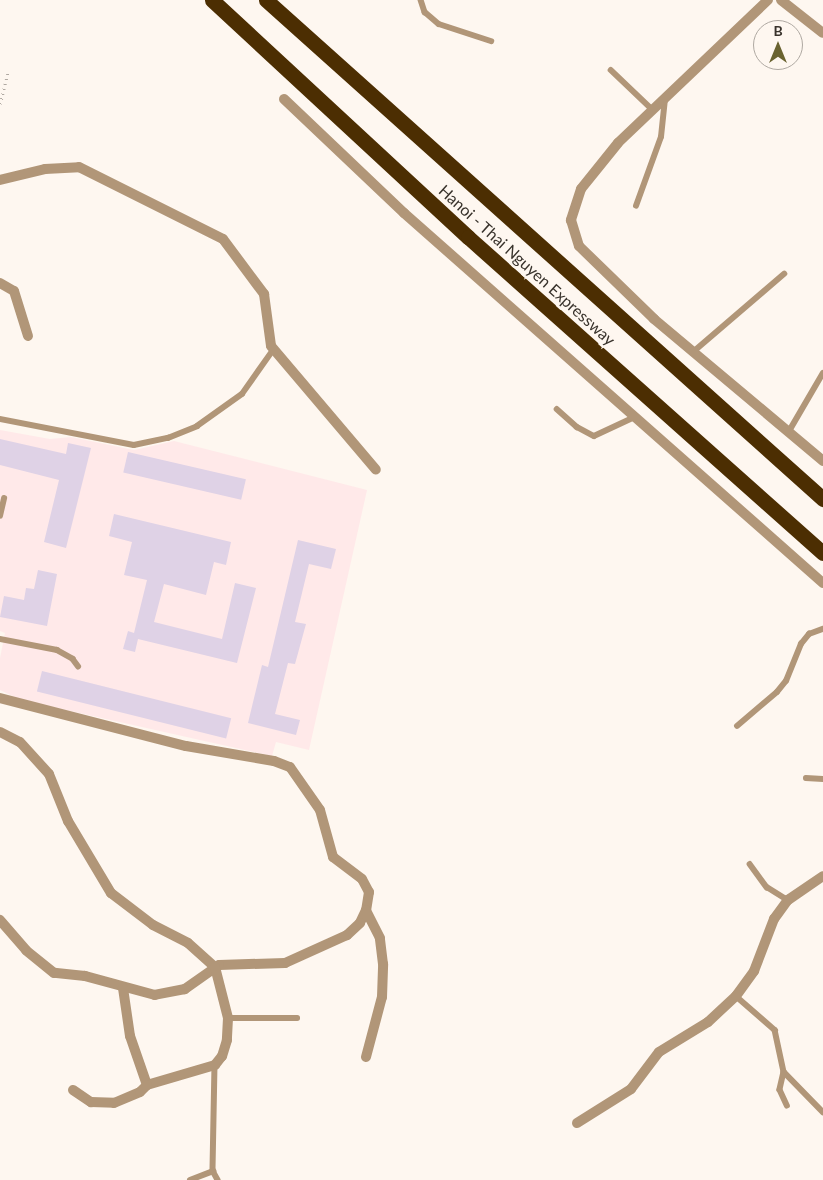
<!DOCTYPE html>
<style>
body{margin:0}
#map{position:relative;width:823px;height:1180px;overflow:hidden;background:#fef7f0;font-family:Lato,sans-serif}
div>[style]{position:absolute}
.education>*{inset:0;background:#ffe9e9}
.building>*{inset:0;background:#dfd2e6;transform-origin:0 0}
.path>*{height:2.5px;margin-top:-1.25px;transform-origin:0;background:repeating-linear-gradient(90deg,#b0a9a2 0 1px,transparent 0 5px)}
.lane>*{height:5.5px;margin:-2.75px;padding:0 2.75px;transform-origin:2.75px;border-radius:2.75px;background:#b19678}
.street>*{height:10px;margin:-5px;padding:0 5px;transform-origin:5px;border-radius:5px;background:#b19678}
.highway>*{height:15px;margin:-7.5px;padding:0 7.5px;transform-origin:7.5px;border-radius:7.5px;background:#4c2e02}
span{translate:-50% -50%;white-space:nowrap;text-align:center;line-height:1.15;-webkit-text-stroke:5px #fef7f0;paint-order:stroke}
.street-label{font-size:16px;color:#39332c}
.north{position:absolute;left:753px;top:20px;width:50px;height:50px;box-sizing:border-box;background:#fef7f0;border:1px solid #afa9a2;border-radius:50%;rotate:0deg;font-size:14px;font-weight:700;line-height:20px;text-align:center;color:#39332c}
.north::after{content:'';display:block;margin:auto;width:18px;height:22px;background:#6a6330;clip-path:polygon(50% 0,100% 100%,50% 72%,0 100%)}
</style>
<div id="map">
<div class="education">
<div style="clip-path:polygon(0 430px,50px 439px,71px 437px,134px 450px,174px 441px,367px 490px,309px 750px,276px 742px,272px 756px,21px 700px,0 690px,0 658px,5px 633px,0 631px)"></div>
</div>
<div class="building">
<div style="clip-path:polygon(0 439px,66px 454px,68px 443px,91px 448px,66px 548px,44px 542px,59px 480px,0 465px)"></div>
<div style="left:128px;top:452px;width:121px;height:21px;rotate:13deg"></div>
<div style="clip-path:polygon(114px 514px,231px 542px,226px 565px,214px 562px,206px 595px,164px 584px,154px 622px,222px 639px,235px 583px,256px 588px,237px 663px,138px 639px,135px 652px,123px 649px,128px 631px,134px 633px,147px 580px,124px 575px,132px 542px,109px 536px)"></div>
<div style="clip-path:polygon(298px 540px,336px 549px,331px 569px,309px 564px,295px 622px,306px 624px,295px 664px,288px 663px,275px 714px,300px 720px,296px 735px,248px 723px,262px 665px,268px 667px)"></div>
<div style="clip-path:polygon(38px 570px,57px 574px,47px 626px,0 617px,4px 596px,24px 600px,26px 588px,34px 589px)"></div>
<div style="left:42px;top:671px;width:195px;height:21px;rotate:14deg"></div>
</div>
<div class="path">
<div style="left:0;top:104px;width:32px;rotate:-76deg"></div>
</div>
<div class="lane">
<div style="left:421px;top:0;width:13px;rotate:72deg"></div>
<div style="left:425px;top:12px;width:18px;rotate:41deg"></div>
<div style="left:439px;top:24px;width:55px;rotate:18.1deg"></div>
<div style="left:611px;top:70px;width:57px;rotate:43.6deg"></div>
<div style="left:636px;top:206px;width:73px;rotate:-70.1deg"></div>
<div style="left:661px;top:137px;width:38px;rotate:-84deg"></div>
<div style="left:693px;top:352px;width:120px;rotate:-40.6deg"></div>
<div style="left:557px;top:409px;width:27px;rotate:42deg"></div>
<div style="left:577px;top:427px;width:19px;rotate:28deg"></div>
<div style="left:594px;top:436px;width:45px;rotate:-24.9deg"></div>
<div style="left:0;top:419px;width:136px;rotate:11deg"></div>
<div style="left:134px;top:445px;width:35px;rotate:-12deg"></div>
<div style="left:168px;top:438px;width:31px;rotate:-22deg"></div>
<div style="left:197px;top:426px;width:55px;rotate:-35.4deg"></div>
<div style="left:242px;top:394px;width:54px;rotate:-54.8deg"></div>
<div style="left:788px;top:433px;width:69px;rotate:-59.7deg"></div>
<div style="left:0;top:516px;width:18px;rotate:-77deg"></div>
<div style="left:0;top:639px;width:58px;rotate:10.9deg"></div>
<div style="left:57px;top:650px;width:18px;rotate:29deg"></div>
<div style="left:73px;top:659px;width:9px;rotate:54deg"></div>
<div style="left:737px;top:726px;width:52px;rotate:-40.4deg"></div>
<div style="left:777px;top:692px;width:14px;rotate:-51deg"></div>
<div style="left:786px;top:681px;width:40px;rotate:-68deg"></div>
<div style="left:801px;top:644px;width:13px;rotate:-51deg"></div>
<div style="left:809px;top:634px;width:15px;rotate:-20deg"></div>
<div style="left:806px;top:778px;width:17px;rotate:3deg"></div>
<div style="left:750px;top:864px;width:29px;rotate:54deg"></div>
<div style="left:767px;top:887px;width:25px;rotate:32deg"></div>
<div style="left:736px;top:996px;width:52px;rotate:41.1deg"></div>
<div style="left:775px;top:1030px;width:43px;rotate:77.9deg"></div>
<div style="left:784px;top:1072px;width:56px;rotate:45.7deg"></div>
<div style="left:228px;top:1018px;width:69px"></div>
<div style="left:215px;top:1065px;width:106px;rotate:91.1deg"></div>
<div style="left:213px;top:1171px;width:10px;rotate:61deg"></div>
<div style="left:784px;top:1072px;width:18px;rotate:103deg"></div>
<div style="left:780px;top:1090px;width:17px;rotate:65deg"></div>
<div style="left:190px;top:1180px;width:25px;rotate:-21deg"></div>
</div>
<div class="street">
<div style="left:768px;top:0;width:207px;rotate:136.4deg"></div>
<div style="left:618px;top:143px;width:59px;rotate:128.8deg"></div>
<div style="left:581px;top:189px;width:33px;rotate:108deg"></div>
<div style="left:571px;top:220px;width:27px;rotate:73deg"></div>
<div style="left:579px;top:246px;width:105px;rotate:44.2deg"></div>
<div style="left:654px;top:319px;width:221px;rotate:40deg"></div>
<div style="left:781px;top:0;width:53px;rotate:38.2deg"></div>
<div style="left:284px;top:99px;width:166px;rotate:43.5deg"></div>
<div style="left:404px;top:213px;width:559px;rotate:41.45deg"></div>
<div style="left:0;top:180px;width:46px;rotate:-13.7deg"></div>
<div style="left:45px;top:169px;width:34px;rotate:-3deg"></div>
<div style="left:79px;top:167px;width:161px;rotate:26.6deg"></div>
<div style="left:223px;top:239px;width:69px;rotate:53.3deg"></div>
<div style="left:264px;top:294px;width:52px;rotate:82.3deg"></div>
<div style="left:271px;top:346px;width:162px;rotate:49.7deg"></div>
<div style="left:0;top:283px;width:16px;rotate:30deg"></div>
<div style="left:14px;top:291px;width:47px;rotate:72.7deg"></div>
<div style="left:0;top:698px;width:192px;rotate:14.5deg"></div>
<div style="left:186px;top:746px;width:89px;rotate:9.7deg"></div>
<div style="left:274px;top:761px;width:17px;rotate:21deg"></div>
<div style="left:290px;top:767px;width:52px;rotate:55.1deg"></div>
<div style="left:320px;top:810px;width:49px;rotate:74.5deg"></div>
<div style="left:333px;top:857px;width:36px;rotate:37deg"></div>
<div style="left:362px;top:879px;width:15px;rotate:62deg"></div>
<div style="left:369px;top:892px;width:18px;rotate:99deg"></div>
<div style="left:366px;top:910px;width:14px;rotate:115deg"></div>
<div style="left:360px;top:923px;width:18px;rotate:137deg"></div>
<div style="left:347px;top:935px;width:68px;rotate:155.7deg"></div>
<div style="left:285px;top:963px;width:66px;rotate:178.3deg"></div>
<div style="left:219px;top:965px;width:42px;rotate:144.8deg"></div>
<div style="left:185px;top:989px;width:31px;rotate:169deg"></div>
<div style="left:155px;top:995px;width:73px;rotate:-164.8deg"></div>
<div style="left:85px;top:976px;width:31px;rotate:-174deg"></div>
<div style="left:54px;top:973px;width:36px;rotate:-141deg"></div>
<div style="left:26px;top:950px;width:40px;rotate:-131deg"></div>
<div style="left:0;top:732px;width:22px;rotate:27deg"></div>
<div style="left:20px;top:742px;width:43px;rotate:47.8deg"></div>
<div style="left:49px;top:774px;width:51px;rotate:68deg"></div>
<div style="left:68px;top:821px;width:84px;rotate:59.2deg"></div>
<div style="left:111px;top:893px;width:53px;rotate:37.3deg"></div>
<div style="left:153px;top:925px;width:39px;rotate:27deg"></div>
<div style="left:188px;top:943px;width:36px;rotate:42deg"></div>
<div style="left:215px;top:967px;width:53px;rotate:75.7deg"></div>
<div style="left:228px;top:1018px;width:22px;rotate:93deg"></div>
<div style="left:227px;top:1040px;width:17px;rotate:107deg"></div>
<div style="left:222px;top:1056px;width:11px;rotate:128deg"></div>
<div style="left:215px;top:1065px;width:71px;rotate:163.6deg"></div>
<div style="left:147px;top:1085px;width:52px;rotate:-109.1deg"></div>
<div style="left:130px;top:1036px;width:49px;rotate:-98.3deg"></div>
<div style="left:366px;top:1057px;width:62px;rotate:-75.1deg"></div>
<div style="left:382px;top:997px;width:33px;rotate:-88deg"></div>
<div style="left:383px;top:964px;width:26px;rotate:-97deg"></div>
<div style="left:380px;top:938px;width:31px;rotate:-117deg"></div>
<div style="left:73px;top:1090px;width:22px;rotate:34deg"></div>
<div style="left:91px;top:1102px;width:23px;rotate:2deg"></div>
<div style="left:114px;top:1103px;width:28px;rotate:-23deg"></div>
<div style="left:140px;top:1092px;width:10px;rotate:-45deg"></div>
<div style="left:577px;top:1123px;width:64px;rotate:-32.2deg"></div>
<div style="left:631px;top:1089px;width:46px;rotate:-52.9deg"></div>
<div style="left:659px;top:1052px;width:57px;rotate:-31.5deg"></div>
<div style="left:708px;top:1022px;width:38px;rotate:-43deg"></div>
<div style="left:736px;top:996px;width:31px;rotate:-54deg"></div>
<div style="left:754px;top:971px;width:56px;rotate:-69deg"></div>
<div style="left:774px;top:919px;width:24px;rotate:-54deg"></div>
<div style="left:788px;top:900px;width:42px;rotate:-34.4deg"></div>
</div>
<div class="highway">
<div style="left:212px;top:0;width:349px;rotate:42.8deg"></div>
<div style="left:468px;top:237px;width:475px;rotate:41.7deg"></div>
<div style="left:266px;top:0;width:748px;rotate:41.86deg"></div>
</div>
<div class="street-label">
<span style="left:527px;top:265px;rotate:42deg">Hanoi - Thai Nguyen Expressway</span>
</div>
<div class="north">B</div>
</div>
